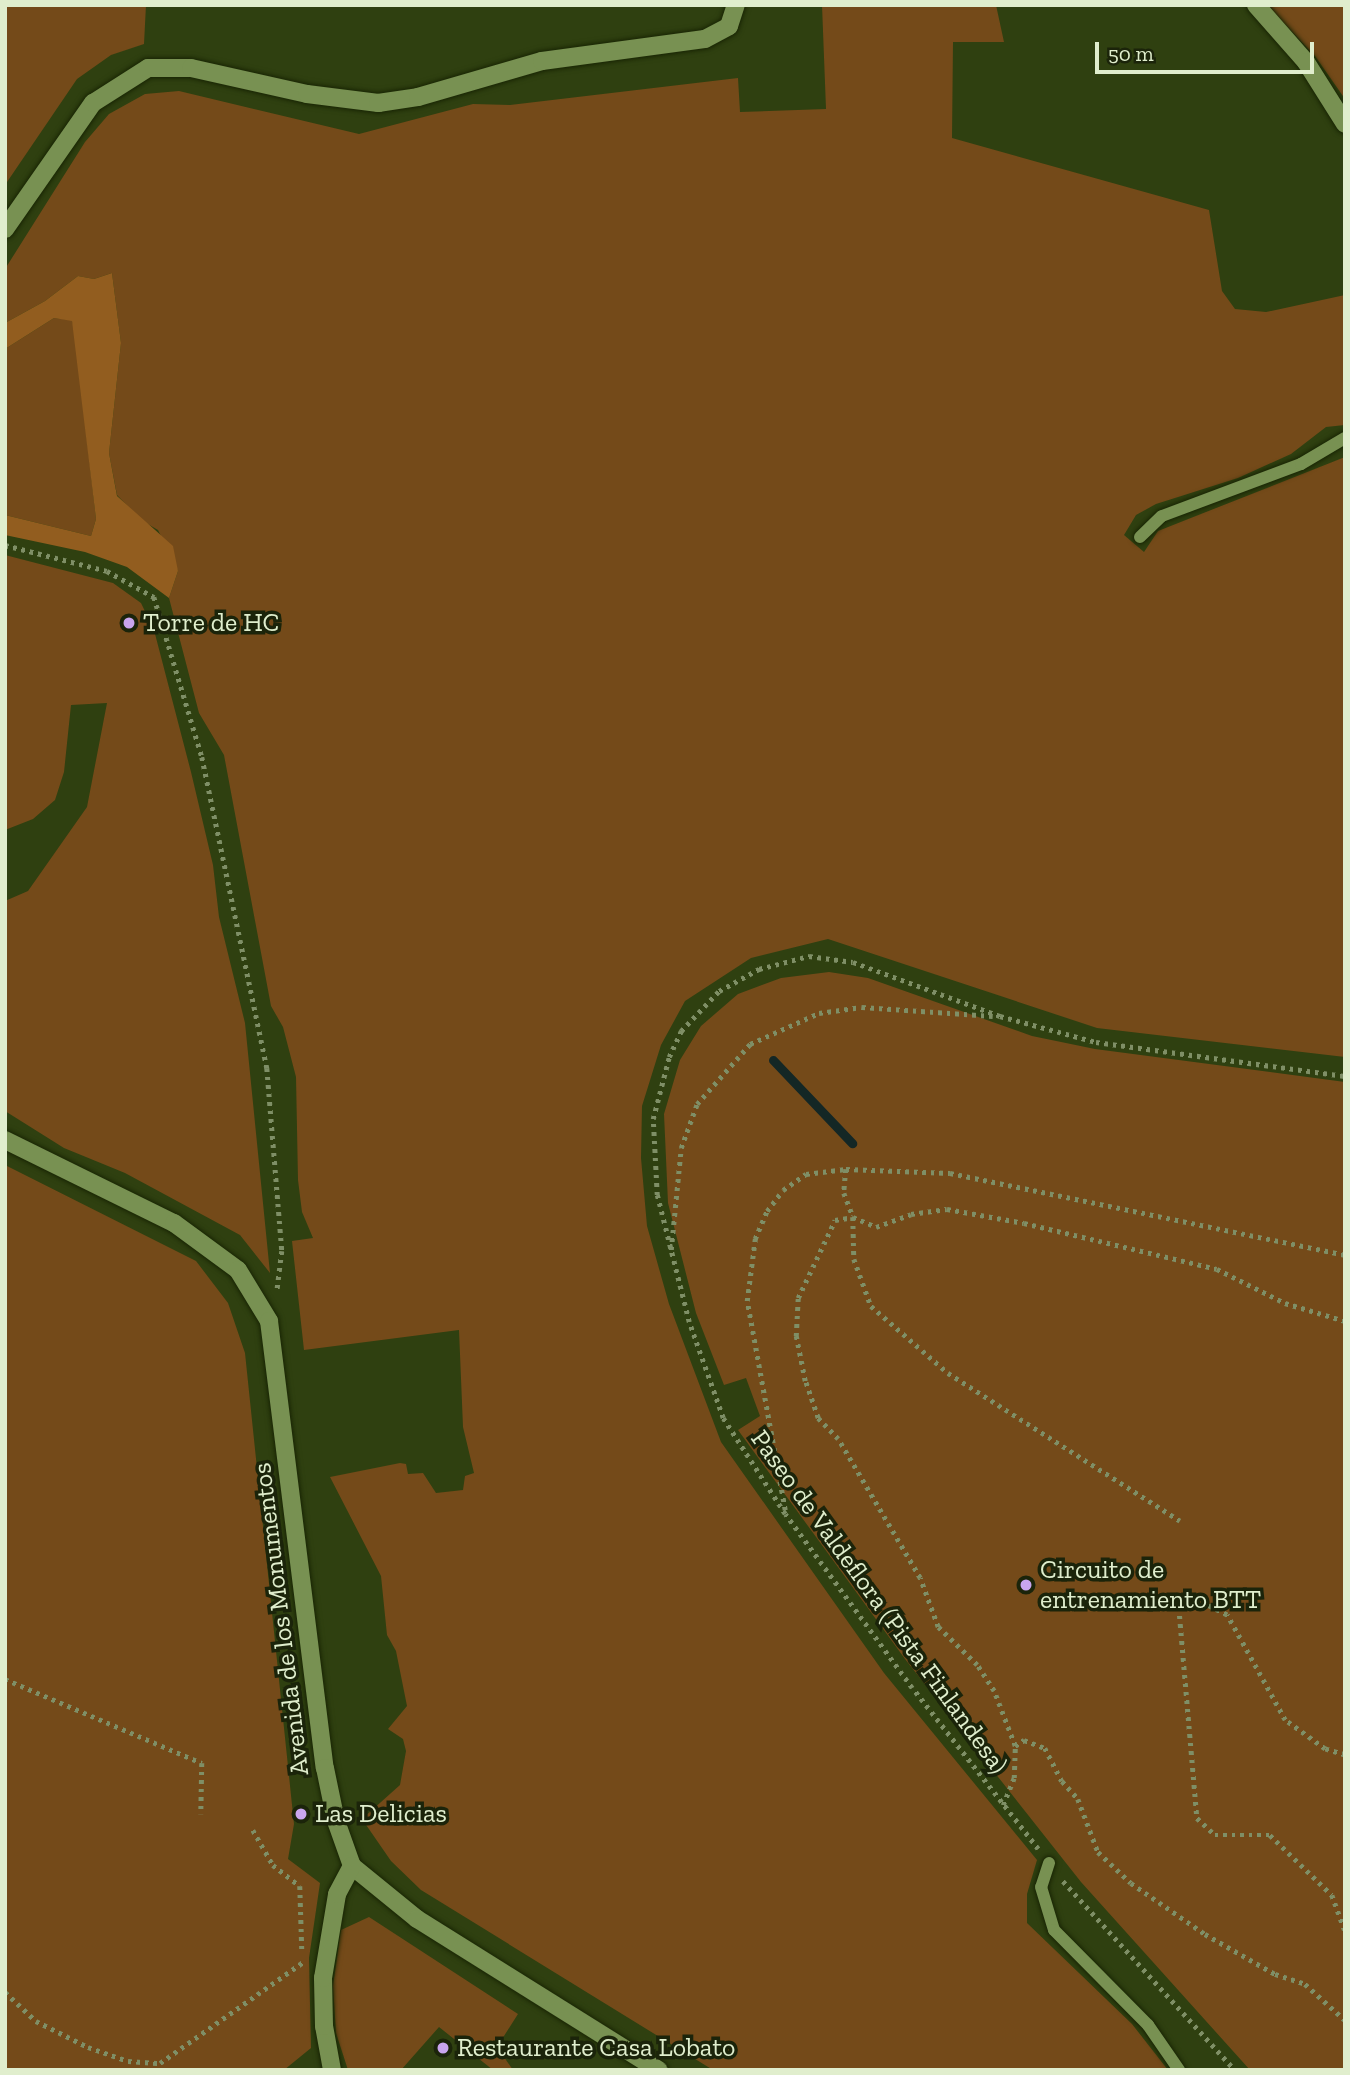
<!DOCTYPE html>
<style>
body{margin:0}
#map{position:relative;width:1350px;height:2075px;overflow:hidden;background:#2f4010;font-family:"Zilla Slab",serif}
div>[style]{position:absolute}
.green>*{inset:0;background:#744a19}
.forest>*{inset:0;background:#925d1f}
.stream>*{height:9px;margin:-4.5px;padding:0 4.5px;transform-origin:4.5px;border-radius:4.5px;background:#142725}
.path>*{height:4.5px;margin-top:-2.25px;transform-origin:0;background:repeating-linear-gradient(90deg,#7f8f66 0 3.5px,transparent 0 8.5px)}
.roads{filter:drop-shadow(0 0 2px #192504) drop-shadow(0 0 2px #192504)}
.service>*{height:12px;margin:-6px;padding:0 6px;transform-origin:6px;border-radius:6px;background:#789152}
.minor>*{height:18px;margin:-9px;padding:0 9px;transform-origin:9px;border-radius:9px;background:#789152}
.dots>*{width:19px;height:19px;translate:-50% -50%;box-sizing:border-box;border:4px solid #1b240a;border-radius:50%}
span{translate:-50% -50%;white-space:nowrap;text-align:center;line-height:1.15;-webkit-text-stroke:7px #1b240a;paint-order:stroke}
.poi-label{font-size:26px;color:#e0eecd}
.left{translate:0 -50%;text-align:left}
.street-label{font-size:26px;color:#e0eecd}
.frame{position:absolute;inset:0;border:7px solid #e0eecd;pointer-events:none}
.scale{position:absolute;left:1095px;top:42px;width:219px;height:32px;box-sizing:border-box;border:4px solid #e0eecd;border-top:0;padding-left:9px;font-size:21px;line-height:24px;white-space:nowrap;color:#e0eecd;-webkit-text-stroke:5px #1b240a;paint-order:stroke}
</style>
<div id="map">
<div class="green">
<div style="clip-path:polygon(5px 5px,146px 5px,144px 44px,111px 55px,77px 79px,5px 185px)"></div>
<div style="clip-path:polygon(822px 5px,996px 5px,1004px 42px,953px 42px,952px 138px,1209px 210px,1222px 291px,1235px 309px,1266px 312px,1345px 295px,1345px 425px,1326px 427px,1291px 454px,1238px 478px,1156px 504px,1136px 515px,1124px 535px,1144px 552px,1158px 531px,1345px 457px,1345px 1057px,1097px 1028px,828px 939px,751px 958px,685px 1001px,661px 1045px,642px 1106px,641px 1158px,647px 1226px,669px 1304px,721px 1442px,884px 1673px,1037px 1860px,1027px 1894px,1027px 1923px,1132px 2024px,1168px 2070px,713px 2070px,421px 1890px,391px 1861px,362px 1819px,400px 1785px,406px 1751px,403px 1739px,388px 1729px,407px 1706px,396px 1651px,387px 1635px,381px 1576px,330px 1477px,400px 1463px,406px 1464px,408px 1474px,423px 1473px,436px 1493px,463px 1490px,465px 1476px,474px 1473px,463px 1427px,459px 1330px,304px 1350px,292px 1241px,313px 1238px,302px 1212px,298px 1180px,296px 1077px,283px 1027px,271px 1006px,224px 755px,199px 713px,169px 598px,178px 571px,158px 530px,141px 520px,117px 495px,109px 453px,121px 343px,112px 273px,94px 279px,78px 276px,45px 301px,5px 323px,5px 269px,85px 142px,109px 114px,145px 94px,179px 91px,359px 134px,473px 104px,510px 105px,738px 78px,740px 112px,826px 109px)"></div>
<div style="clip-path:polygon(1267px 5px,1345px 5px,1345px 99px,1315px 56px)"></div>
<div style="clip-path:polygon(54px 318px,72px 320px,75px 333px,96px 519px,91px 536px,5px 515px,5px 349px)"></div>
<div style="clip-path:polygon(5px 555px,113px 583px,141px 603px,154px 630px,191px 772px,213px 865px,219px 917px,245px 1023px,270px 1273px,240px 1235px,125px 1173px,64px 1148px,5px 1111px,5px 901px,28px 891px,87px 807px,107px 703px,71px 705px,64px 772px,55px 800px,33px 819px,5px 830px)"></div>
<div style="clip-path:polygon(829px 972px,868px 978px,1032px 1036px,1095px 1049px,1345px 1082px,1345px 2070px,1250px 2070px,1081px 1882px,905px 1659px,738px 1430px,760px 1416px,746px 1378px,724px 1385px,696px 1313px,668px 1203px,664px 1114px,680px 1060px,701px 1026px,738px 994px,781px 978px)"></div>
<div style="clip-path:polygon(5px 1165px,196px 1261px,228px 1303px,245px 1353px,294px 1824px,288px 1859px,320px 1883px,309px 1958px,311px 2048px,284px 2070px,5px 2070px)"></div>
<div style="clip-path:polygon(369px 1917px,518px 2014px,497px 2047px,513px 2070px,493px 2070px,439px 2027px,401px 2070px,348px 2070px,336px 2033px,333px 1986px,341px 1930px)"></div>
</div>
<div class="forest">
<div style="clip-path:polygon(112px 273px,121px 343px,109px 453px,117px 496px,173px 546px,178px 571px,169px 598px,127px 567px,85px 552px,5px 535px,5px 515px,91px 536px,96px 519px,72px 321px,54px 318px,5px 349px,5px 323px,45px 301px,78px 276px,94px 279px)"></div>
</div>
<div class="stream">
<div style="left:773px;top:1060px;width:115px;rotate:46.4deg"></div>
</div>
<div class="path">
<div style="left:5px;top:545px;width:105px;rotate:14.3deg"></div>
<div style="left:107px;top:571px;width:54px;rotate:29deg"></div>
<div style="left:154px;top:597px;width:167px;rotate:73.3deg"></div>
<div style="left:202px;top:757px;width:318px;rotate:78.2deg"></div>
<div style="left:267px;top:1068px;width:184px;rotate:85.3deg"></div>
<div style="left:282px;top:1251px;width:38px;rotate:97deg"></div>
<div style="left:846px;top:1169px;width:24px;rotate:95deg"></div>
<div style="left:844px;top:1193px;width:26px;rotate:69deg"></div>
<div style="left:853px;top:1217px;width:42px;rotate:88.6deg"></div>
<div style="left:854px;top:1259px;width:50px;rotate:70.1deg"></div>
<div style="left:871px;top:1306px;width:102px;rotate:41deg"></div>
<div style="left:948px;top:1373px;width:275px;rotate:32.5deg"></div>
<div style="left:671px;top:1250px;width:102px;rotate:-84.4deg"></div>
<div style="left:681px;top:1148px;width:47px;rotate:-70deg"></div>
<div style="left:697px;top:1104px;width:80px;rotate:-48.5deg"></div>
<div style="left:750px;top:1044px;width:76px;rotate:-24.2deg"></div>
<div style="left:819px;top:1013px;width:43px;rotate:-7.9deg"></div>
<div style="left:862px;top:1007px;width:131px;rotate:3.9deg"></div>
<div style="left:785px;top:1510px;width:212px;rotate:-100.3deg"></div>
<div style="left:747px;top:1301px;width:63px;rotate:-82.6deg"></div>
<div style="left:755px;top:1239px;width:30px;rotate:-67deg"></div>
<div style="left:767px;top:1211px;width:26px;rotate:-53deg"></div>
<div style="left:783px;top:1190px;width:28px;rotate:-35deg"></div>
<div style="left:806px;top:1174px;width:40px;rotate:-7.1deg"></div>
<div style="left:846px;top:1169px;width:104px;rotate:2.2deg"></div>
<div style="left:950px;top:1173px;width:403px;rotate:11.7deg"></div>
<div style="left:5px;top:1679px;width:214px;rotate:23.1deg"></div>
<div style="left:202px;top:1763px;width:51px;rotate:91.1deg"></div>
<div style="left:1015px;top:1746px;width:11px;rotate:-34deg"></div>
<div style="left:1024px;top:1740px;width:22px;rotate:21deg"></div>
<div style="left:1045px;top:1748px;width:37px;rotate:63deg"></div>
<div style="left:1062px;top:1781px;width:24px;rotate:48deg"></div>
<div style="left:1078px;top:1799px;width:57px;rotate:69.3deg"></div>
<div style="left:1098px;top:1852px;width:45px;rotate:43.2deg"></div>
<div style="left:1131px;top:1883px;width:90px;rotate:34.6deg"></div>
<div style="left:1205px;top:1934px;width:81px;rotate:29.7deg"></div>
<div style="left:1275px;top:1974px;width:32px;rotate:18deg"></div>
<div style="left:1305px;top:1984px;width:54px;rotate:42deg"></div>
<div style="left:1345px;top:1755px;width:21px;rotate:-163deg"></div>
<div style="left:1325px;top:1749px;width:49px;rotate:-144.1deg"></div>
<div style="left:1285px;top:1720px;width:120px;rotate:-118.9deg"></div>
<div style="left:1227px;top:1615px;width:36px;rotate:-153deg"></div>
<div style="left:1195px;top:1599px;width:18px;rotate:153deg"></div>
<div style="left:1179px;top:1607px;width:212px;rotate:85.1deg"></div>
<div style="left:1197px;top:1818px;width:25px;rotate:43deg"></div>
<div style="left:1215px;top:1835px;width:55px"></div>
<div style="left:1270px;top:1835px;width:86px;rotate:44.1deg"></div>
<div style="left:1332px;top:1895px;width:37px;rotate:70deg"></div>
<div style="left:1003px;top:1805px;width:29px;rotate:-68deg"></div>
<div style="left:1014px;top:1778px;width:32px;rotate:-88deg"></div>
<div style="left:1015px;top:1746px;width:59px;rotate:-110.9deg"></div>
<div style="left:994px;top:1691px;width:31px;rotate:-123deg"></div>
<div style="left:977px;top:1665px;width:54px;rotate:-135.7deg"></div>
<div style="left:938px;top:1627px;width:52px;rotate:-110.2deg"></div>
<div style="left:920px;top:1578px;width:161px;rotate:-120.5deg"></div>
<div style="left:838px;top:1439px;width:29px;rotate:-134deg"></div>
<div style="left:818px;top:1418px;width:39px;rotate:-109deg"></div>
<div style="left:805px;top:1381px;width:46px;rotate:-101.3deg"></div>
<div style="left:796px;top:1336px;width:38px;rotate:-87deg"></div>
<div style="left:798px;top:1298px;width:86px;rotate:-64.6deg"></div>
<div style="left:835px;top:1220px;width:18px;rotate:-9deg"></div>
<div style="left:853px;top:1217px;width:25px;rotate:23deg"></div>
<div style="left:876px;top:1227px;width:37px;rotate:-20deg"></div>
<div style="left:911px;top:1214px;width:36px;rotate:-8deg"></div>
<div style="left:947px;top:1209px;width:78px;rotate:10.3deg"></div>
<div style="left:1024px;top:1223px;width:198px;rotate:13.4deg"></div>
<div style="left:1217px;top:1269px;width:76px;rotate:26.6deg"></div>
<div style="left:1285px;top:1303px;width:63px;rotate:16.7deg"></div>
<div style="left:253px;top:1830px;width:40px;rotate:60.3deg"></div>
<div style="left:273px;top:1865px;width:34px;rotate:38deg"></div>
<div style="left:300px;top:1886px;width:65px;rotate:88.2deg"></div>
<div style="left:1038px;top:1849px;width:204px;rotate:-128deg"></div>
<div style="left:912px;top:1688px;width:215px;rotate:-126.1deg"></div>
<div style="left:785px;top:1514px;width:114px;rotate:-122.9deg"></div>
<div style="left:723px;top:1418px;width:102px;rotate:-109.5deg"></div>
<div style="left:689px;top:1322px;width:131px;rotate:-104.1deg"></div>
<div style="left:657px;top:1195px;width:76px;rotate:-93deg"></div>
<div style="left:653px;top:1119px;width:64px;rotate:-75.5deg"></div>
<div style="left:669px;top:1057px;width:29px;rotate:-65deg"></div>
<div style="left:681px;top:1031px;width:55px;rotate:-46.5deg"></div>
<div style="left:719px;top:991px;width:46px;rotate:-28.8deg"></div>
<div style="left:759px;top:969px;width:52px;rotate:-14.6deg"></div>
<div style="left:809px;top:956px;width:44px;rotate:7.8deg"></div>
<div style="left:853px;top:962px;width:157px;rotate:20.2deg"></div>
<div style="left:1000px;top:1016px;width:99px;rotate:15.2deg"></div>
<div style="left:1096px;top:1042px;width:251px;rotate:7.8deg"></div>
<div style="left:1063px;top:1881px;width:256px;rotate:47.7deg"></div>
<div style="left:5px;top:1992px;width:42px;rotate:43.1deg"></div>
<div style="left:36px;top:2021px;width:58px;rotate:26.6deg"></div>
<div style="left:88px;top:2047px;width:42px;rotate:19.3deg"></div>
<div style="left:128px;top:2061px;width:32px;rotate:4deg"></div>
<div style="left:160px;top:2063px;width:174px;rotate:-35.2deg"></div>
</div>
<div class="roads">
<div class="service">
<div style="left:1140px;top:537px;width:30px;rotate:-44deg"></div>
<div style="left:1162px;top:516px;width:148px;rotate:-20.5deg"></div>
<div style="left:1301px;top:464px;width:51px;rotate:-30.6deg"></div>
<div style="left:1049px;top:1863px;width:25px;rotate:108deg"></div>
<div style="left:1041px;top:1887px;width:45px;rotate:73.2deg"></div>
<div style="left:1054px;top:1930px;width:134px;rotate:45.3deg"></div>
<div style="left:1148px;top:2025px;width:55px;rotate:55.4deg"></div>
</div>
<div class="minor">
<div style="left:1256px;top:5px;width:76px;rotate:48.7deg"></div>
<div style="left:1306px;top:62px;width:73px;rotate:57.8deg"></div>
<div style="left:5px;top:229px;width:154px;rotate:-55.1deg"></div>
<div style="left:93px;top:103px;width:65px;rotate:-32.5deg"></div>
<div style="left:148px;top:68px;width:43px"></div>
<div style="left:191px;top:68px;width:119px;rotate:12.6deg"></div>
<div style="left:307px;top:94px;width:72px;rotate:7.2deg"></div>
<div style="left:378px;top:103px;width:40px;rotate:-8.5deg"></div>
<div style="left:418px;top:97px;width:129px;rotate:-16.2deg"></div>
<div style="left:542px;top:61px;width:164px;rotate:-7.7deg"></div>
<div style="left:705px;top:39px;width:27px;rotate:-28deg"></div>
<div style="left:729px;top:26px;width:22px;rotate:-72deg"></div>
<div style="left:5px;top:1140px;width:188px;rotate:26.2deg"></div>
<div style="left:174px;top:1223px;width:79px;rotate:36.3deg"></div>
<div style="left:238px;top:1270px;width:60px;rotate:58.7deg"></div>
<div style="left:269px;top:1321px;width:450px;rotate:82.9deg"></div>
<div style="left:325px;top:1768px;width:54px;rotate:78.3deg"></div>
<div style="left:336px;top:1821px;width:48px;rotate:70.4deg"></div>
<div style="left:352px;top:1866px;width:84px;rotate:39.2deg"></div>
<div style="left:417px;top:1919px;width:285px;rotate:32deg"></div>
<div style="left:332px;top:2070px;width:45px;rotate:-100.3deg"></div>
<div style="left:324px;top:2026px;width:48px;rotate:-91.2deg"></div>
<div style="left:323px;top:1978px;width:85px;rotate:-80.5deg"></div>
<div style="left:337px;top:1894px;width:32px;rotate:-62deg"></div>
</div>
</div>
<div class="dots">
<div style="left:129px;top:623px;background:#c9a5ee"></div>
<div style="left:1026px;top:1585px;background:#c9a5ee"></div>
<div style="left:301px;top:1814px;background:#c9a5ee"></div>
<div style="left:443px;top:2048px;background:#c9a5ee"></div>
</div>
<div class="poi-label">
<span class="left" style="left:143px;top:623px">Torre de HC</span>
<span class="left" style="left:1040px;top:1585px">Circuito de<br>entrenamiento BTT</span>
<span class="left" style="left:315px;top:1814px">Las Delicias</span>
<span class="left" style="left:457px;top:2048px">Restaurante Casa Lobato</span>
</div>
<div class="street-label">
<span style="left:879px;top:1602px;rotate:54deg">Paseo de Valdeflora (Pista Finlandesa)</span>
<span style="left:281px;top:1619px;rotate:-97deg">Avenida de los Monumentos</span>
</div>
<div class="frame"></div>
<div class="scale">50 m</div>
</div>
